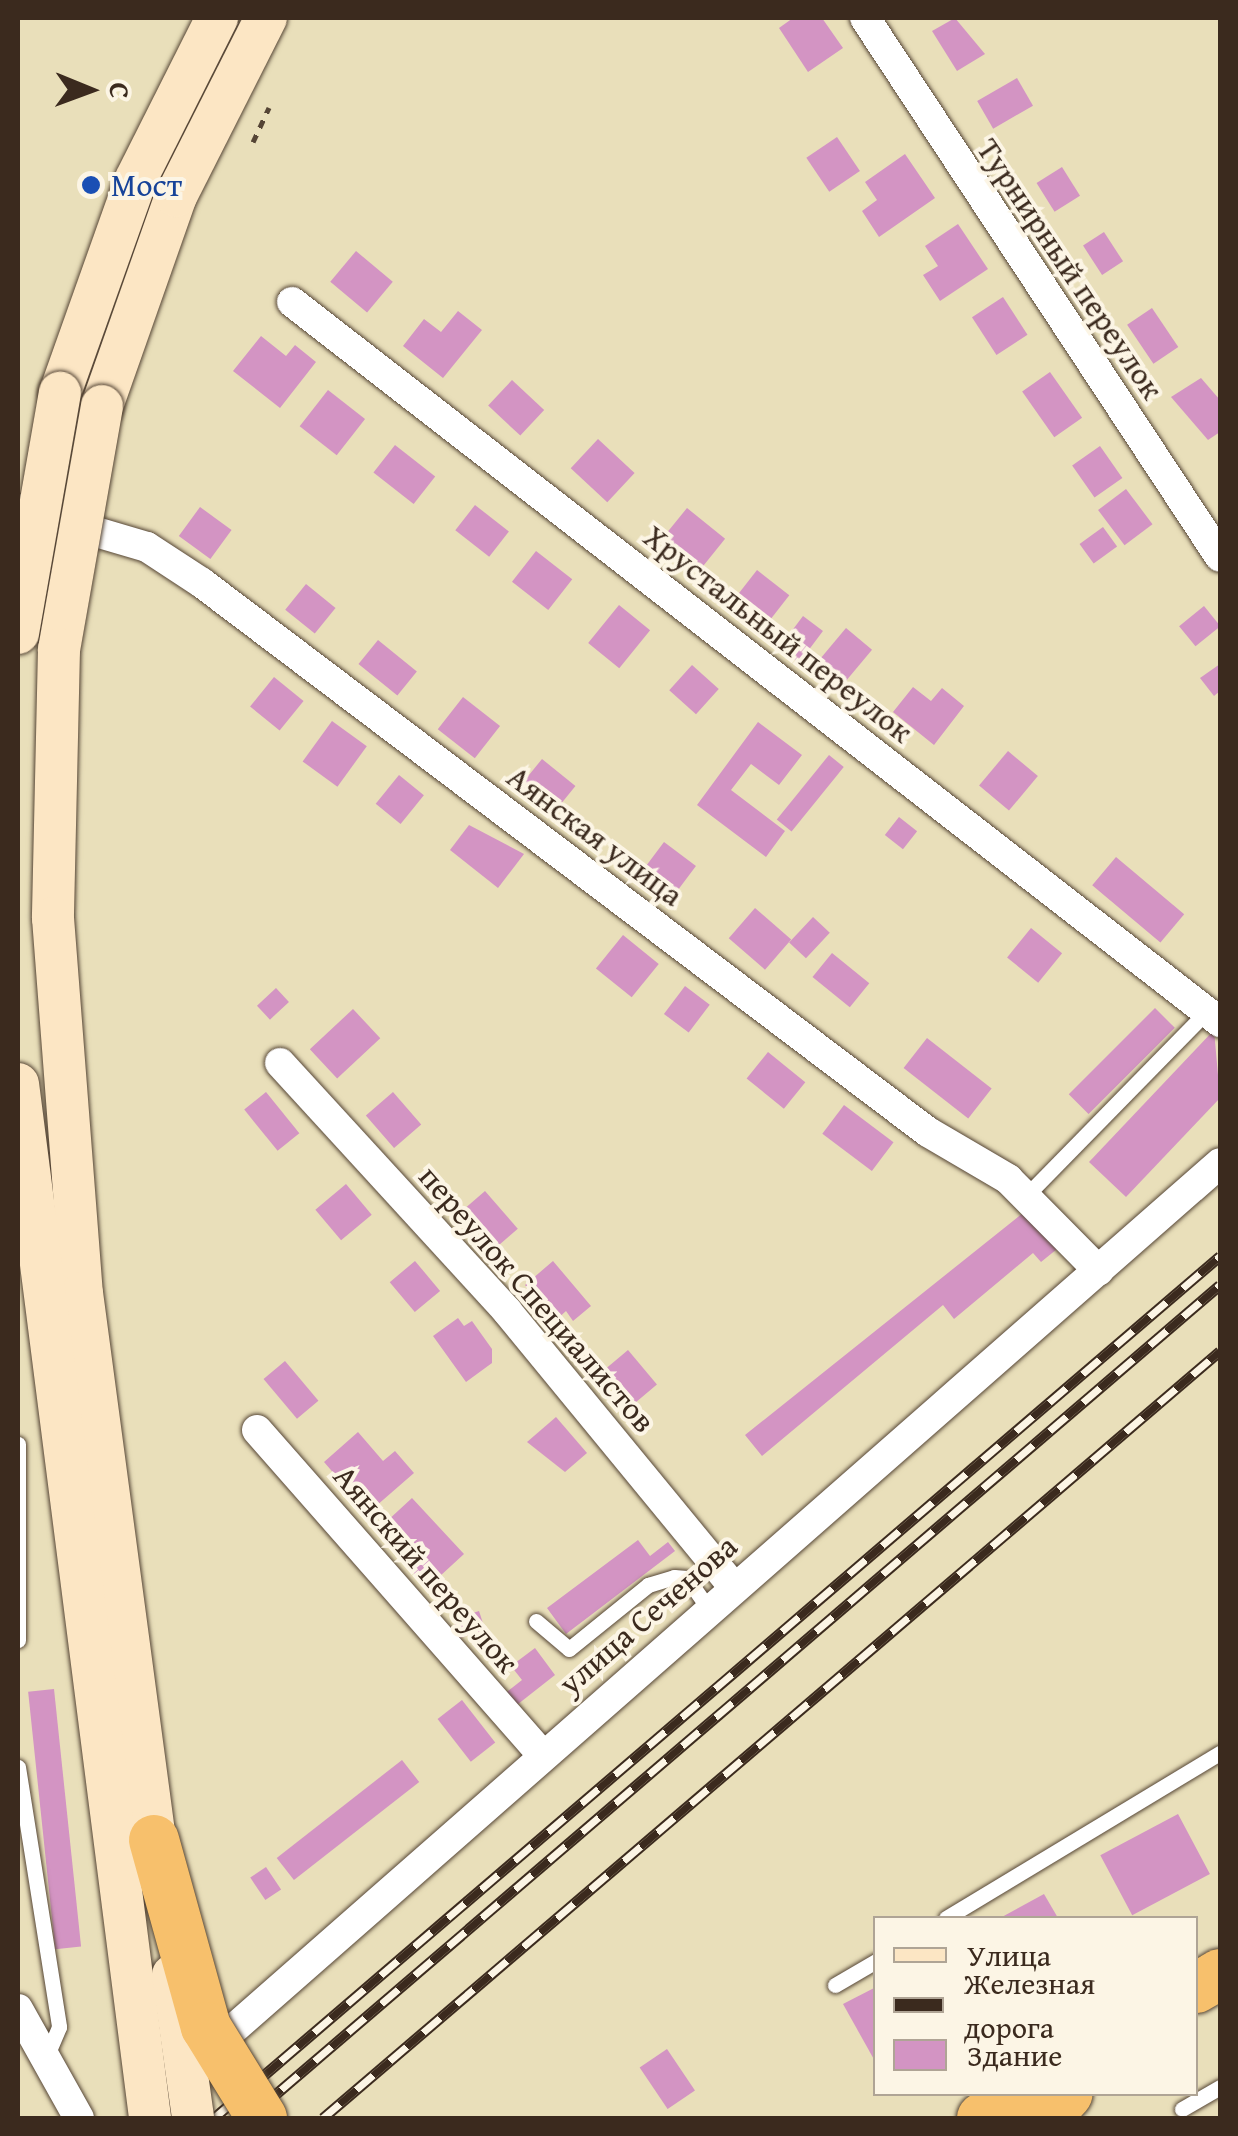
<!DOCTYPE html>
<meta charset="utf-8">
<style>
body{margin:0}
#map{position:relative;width:1238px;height:2136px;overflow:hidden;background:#e9dfba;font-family:"Gentium Book Plus",serif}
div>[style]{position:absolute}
.building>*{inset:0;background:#d394c3;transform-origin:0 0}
.path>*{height:5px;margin-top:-2.5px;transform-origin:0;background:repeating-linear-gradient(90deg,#554535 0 8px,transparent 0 16px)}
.roads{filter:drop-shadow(0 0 2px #554535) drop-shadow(0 0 2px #554535)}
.service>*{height:15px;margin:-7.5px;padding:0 7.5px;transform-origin:7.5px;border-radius:7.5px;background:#fff}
.minor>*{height:30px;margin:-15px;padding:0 15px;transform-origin:15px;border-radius:15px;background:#fff}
.secondary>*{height:42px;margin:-21px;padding:0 21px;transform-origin:21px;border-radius:21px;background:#fce6c4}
.trunk>*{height:50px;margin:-25px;padding:0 25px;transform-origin:25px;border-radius:25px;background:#f7c06c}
.rail>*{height:11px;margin-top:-5.5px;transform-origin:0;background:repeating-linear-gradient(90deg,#fcf5e5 0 22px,#3b2a1e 0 44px);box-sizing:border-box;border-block:2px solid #3b2a1e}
.bridges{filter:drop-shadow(0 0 2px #554535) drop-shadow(0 0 2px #554535)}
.secondary-bridge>*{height:42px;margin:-21px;padding:0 21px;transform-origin:21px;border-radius:21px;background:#fce6c4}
.trunk-bridge>*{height:50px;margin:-25px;padding:0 25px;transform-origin:25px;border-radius:25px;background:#f7c06c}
.dots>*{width:28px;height:28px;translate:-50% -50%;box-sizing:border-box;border:5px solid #fcf5e5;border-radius:50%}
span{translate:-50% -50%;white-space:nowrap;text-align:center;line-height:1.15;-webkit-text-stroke:8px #fcf5e5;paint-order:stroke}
.transit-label{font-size:32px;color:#164399}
.left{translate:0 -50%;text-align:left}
.street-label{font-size:32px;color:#3b2a1e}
.frame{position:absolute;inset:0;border:20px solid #3b2a1e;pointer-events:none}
.legend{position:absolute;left:873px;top:1916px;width:325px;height:180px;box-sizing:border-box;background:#fcf5e5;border:2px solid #afa495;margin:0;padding:12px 18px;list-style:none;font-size:30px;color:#3b2a1e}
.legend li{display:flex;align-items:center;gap:20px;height:50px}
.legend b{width:50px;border:2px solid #afa495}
.north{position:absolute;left:40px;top:40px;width:100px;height:100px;-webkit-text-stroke:8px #fcf5e5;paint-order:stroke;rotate:91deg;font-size:28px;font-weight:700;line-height:40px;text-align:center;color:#3b2a1e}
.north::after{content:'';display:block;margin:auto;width:35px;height:45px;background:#3b2a1e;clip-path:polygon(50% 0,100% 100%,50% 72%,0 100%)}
</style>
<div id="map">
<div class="building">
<div style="clip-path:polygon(793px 18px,822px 18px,843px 48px,808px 72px,779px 28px)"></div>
<div style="clip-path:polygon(955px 18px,985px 54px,957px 71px,932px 31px)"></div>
<div style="left:1017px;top:78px;width:32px;height:46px;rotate:60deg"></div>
<div style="left:837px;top:137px;width:41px;height:37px;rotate:56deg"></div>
<div style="clip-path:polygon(905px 154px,935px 198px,879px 237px,862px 211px,877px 200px,865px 182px)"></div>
<div style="left:1062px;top:167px;width:34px;height:30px;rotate:58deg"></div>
<div style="clip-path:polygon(958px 224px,988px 269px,940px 301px,923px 275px,938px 266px,925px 246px)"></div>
<div style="left:1104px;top:232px;width:35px;height:25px;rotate:57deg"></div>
<div style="left:356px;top:251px;width:48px;height:40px;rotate:40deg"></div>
<div style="left:1003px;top:297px;width:45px;height:37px;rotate:57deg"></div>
<div style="left:1152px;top:308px;width:47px;height:30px;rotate:56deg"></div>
<div style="clip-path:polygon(458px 311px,482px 330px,443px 378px,403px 346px,424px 319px,441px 332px)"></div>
<div style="clip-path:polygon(261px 336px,286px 356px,295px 345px,316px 362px,280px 408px,233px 371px)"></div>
<div style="left:1050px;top:372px;width:56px;height:34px;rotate:55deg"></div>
<div style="clip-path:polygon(1201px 378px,1220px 400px,1220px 432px,1208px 440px,1171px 397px)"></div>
<div style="left:512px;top:380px;width:44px;height:35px;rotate:43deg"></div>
<div style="left:328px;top:390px;width:47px;height:46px;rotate:38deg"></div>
<div style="left:598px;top:439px;width:50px;height:40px;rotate:43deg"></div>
<div style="left:395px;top:445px;width:51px;height:35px;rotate:38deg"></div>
<div style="left:1100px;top:446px;width:39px;height:34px;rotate:55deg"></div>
<div style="left:1126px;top:489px;width:44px;height:35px;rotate:53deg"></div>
<div style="left:475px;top:505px;width:43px;height:32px;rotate:38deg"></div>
<div style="left:200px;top:507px;width:39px;height:36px;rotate:36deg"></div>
<div style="left:687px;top:508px;width:49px;height:39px;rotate:39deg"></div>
<div style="left:1103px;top:527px;width:24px;height:29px;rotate:54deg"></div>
<div style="left:536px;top:551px;width:46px;height:39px;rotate:38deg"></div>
<div style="left:757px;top:570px;width:41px;height:32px;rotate:38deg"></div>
<div style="left:306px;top:584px;width:38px;height:33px;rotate:39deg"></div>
<div style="left:619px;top:605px;width:40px;height:49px;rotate:39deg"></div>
<div style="left:1204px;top:606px;width:26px;height:32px;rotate:51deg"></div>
<div style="left:803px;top:616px;width:25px;height:40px;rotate:37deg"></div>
<div style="left:846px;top:628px;width:34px;height:41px;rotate:40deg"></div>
<div style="left:378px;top:640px;width:50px;height:31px;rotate:39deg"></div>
<div style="clip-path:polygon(1220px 664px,1220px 691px,1214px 696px,1200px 678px)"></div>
<div style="left:692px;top:665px;width:36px;height:34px;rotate:42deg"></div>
<div style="left:274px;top:677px;width:38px;height:38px;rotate:39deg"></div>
<div style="clip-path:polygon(913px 687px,931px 701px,942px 688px,964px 706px,934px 745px,893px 712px)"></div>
<div style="left:463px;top:697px;width:47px;height:41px;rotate:38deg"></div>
<div style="left:332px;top:721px;width:43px;height:50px;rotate:36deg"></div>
<div style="clip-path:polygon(758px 722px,802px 755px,779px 785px,751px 764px,731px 790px,785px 831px,766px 857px,697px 805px)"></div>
<div style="left:1008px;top:751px;width:39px;height:45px;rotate:40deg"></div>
<div style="left:829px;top:755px;width:19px;height:83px;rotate:39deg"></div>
<div style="left:542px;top:759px;width:43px;height:38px;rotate:39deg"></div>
<div style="left:399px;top:775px;width:32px;height:37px;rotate:39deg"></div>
<div style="left:899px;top:817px;width:23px;height:23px;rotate:38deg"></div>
<div style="clip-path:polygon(469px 825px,524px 854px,498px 888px,450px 850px)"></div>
<div style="left:664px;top:842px;width:40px;height:44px;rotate:37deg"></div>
<div style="left:1116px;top:857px;width:89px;height:37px;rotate:40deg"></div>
<div style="left:755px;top:908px;width:48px;height:40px;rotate:41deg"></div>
<div style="left:813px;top:917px;width:23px;height:35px;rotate:43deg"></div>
<div style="left:1031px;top:928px;width:40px;height:38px;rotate:39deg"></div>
<div style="left:623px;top:935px;width:46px;height:43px;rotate:39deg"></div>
<div style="left:832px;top:953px;width:48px;height:31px;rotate:39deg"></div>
<div style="left:685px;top:986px;width:31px;height:35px;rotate:37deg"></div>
<div style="left:276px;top:988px;width:19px;height:26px;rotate:47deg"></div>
<div style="left:1155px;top:1008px;width:28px;height:122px;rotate:45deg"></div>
<div style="left:353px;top:1009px;width:40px;height:59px;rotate:47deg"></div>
<div style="clip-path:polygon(1214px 1030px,1220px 1098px,1126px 1197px,1089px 1162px)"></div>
<div style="left:927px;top:1038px;width:82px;height:38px;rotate:38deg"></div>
<div style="left:768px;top:1052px;width:48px;height:34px;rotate:39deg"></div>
<div style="left:266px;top:1092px;width:53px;height:28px;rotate:51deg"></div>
<div style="left:393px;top:1092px;width:43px;height:36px;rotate:49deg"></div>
<div style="left:844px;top:1105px;width:62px;height:36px;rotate:37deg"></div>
<div style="left:346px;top:1184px;width:40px;height:40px;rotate:50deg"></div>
<div style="left:485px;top:1191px;width:50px;height:31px;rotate:49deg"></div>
<div style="clip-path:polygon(1023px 1213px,1062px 1245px,1041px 1262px,1033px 1253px,954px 1319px,943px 1305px,762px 1456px,745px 1435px)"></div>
<div style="left:415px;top:1261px;width:39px;height:33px;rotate:50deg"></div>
<div style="clip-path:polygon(553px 1261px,591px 1306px,573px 1321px,566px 1311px,555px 1321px,525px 1285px)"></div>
<div style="clip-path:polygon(458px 1318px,464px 1326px,472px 1321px,492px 1349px,492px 1363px,466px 1382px,433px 1336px)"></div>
<div style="left:628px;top:1350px;width:45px;height:33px;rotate:50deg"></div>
<div style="left:285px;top:1361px;width:52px;height:28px;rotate:50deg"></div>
<div style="clip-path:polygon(556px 1417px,587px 1453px,565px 1472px,527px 1442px)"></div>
<div style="clip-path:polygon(358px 1432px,383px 1461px,395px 1451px,414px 1473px,368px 1513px,324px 1462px)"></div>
<div style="clip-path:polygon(412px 1498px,464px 1554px,427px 1588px,403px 1561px,413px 1552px,386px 1522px)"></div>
<div style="clip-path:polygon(638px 1540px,650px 1556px,668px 1542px,675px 1551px,566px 1634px,547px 1608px)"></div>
<div style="left:479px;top:1611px;width:20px;height:27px;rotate:72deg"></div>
<div style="clip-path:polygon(535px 1648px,555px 1675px,513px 1708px,503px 1695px,522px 1680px,511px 1666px)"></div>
<div style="left:54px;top:1689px;width:259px;height:26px;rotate:84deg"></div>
<div style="left:462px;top:1700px;width:54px;height:31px;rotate:52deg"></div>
<div style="left:402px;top:1760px;width:28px;height:159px;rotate:52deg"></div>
<div style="left:1178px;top:1814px;width:68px;height:88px;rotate:62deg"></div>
<div style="left:266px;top:1867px;width:27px;height:19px;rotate:56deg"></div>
<div style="clip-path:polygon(1044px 1894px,1058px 1918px,1000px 1918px)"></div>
<div style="clip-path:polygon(876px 1987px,876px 2063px,843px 2004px)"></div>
<div style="left:667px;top:2049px;width:50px;height:33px;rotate:56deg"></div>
</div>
<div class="path">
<div style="left:253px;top:142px;width:38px;rotate:-65deg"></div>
</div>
<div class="roads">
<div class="service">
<div style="left:1027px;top:1195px;width:259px;rotate:-45.6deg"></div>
<div style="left:18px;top:1444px;width:196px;rotate:90deg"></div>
<div style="left:536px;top:1621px;width:43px;rotate:40.3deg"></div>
<div style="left:569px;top:1649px;width:102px;rotate:-39deg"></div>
<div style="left:648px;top:1585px;width:27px;rotate:-17deg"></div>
<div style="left:674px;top:1577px;width:13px;rotate:4deg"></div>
<div style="left:687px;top:1578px;width:37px;rotate:55deg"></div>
<div style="left:18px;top:1767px;width:263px;rotate:81deg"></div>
<div style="left:59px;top:2027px;width:33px;rotate:113deg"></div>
<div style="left:946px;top:1918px;width:320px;rotate:-31.1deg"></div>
<div style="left:835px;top:1985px;width:48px;rotate:-30.3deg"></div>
<div style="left:1182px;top:2109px;width:44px;rotate:-30.1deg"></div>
</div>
<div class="minor">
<div style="left:865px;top:18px;width:645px;rotate:56.63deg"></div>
<div style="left:292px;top:302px;width:1175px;rotate:37.81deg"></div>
<div style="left:18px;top:509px;width:134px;rotate:16.4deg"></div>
<div style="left:147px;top:547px;width:66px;rotate:33.2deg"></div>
<div style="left:202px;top:583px;width:910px;rotate:37.1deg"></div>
<div style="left:928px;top:1132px;width:93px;rotate:30.4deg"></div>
<div style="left:1008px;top:1179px;width:129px;rotate:45.3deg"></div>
<div style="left:280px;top:1063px;width:336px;rotate:47.5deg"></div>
<div style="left:507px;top:1311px;width:357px;rotate:50.6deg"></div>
<div style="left:257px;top:1430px;width:432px;rotate:48.7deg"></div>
<div style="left:18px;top:2009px;width:125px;rotate:60.8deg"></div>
<div style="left:206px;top:2053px;width:1349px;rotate:-41.27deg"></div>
</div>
<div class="secondary">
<div style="left:60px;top:393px;width:227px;rotate:-70.4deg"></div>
<div style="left:136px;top:179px;width:180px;rotate:-63.3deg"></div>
<div style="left:102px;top:406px;width:223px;rotate:-70.6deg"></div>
<div style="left:176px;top:196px;width:199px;rotate:-63.2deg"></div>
</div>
<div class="trunk">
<div style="left:1196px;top:1988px;width:28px;rotate:-30deg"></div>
<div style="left:982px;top:2118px;width:47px;rotate:-31deg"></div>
<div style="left:1045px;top:2118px;width:33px;rotate:-47deg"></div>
</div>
</div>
<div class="rail">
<div style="left:214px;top:2118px;width:1325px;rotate:-40.59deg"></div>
<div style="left:248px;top:2118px;width:1280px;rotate:-40.6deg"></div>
<div style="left:323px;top:2118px;width:1180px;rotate:-40.53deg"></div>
</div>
<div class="bridges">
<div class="secondary-bridge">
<div style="left:102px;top:406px;width:247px;rotate:100deg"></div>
<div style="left:59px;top:649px;width:269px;rotate:91.3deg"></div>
<div style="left:53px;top:918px;width:376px;rotate:85.6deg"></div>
<div style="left:82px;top:1293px;width:582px;rotate:82.4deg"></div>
<div style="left:18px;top:633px;width:244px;rotate:-80.1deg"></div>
<div style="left:18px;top:1084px;width:1042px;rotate:82.72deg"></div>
<div style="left:173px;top:1975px;width:144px;rotate:82deg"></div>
</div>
<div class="trunk-bridge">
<div style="left:154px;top:1840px;width:194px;rotate:74.5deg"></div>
<div style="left:206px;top:2027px;width:107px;rotate:58.4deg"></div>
</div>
</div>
<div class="dots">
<div style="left:91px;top:185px;background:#1a4fb4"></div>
</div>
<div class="transit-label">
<span class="left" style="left:111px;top:185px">Мост</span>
</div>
<div class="street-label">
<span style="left:1070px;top:269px;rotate:56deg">Турнирный переулок</span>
<span style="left:778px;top:634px;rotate:38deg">Хрустальный переулок</span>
<span style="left:595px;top:836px;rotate:37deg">Аянская улица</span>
<span style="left:537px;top:1299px;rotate:49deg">переулок Специалистов</span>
<span style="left:426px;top:1569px;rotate:49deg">Аянский переулок</span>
<span style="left:648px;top:1615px;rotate:-41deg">улица Сеченова</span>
</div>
<div class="frame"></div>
<ul class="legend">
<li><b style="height:12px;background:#fce6c4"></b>Улица</li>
<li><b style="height:12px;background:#3b2a1e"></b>Железная дорога</li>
<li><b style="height:28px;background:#d394c3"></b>Здание</li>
</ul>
<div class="north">С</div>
</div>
